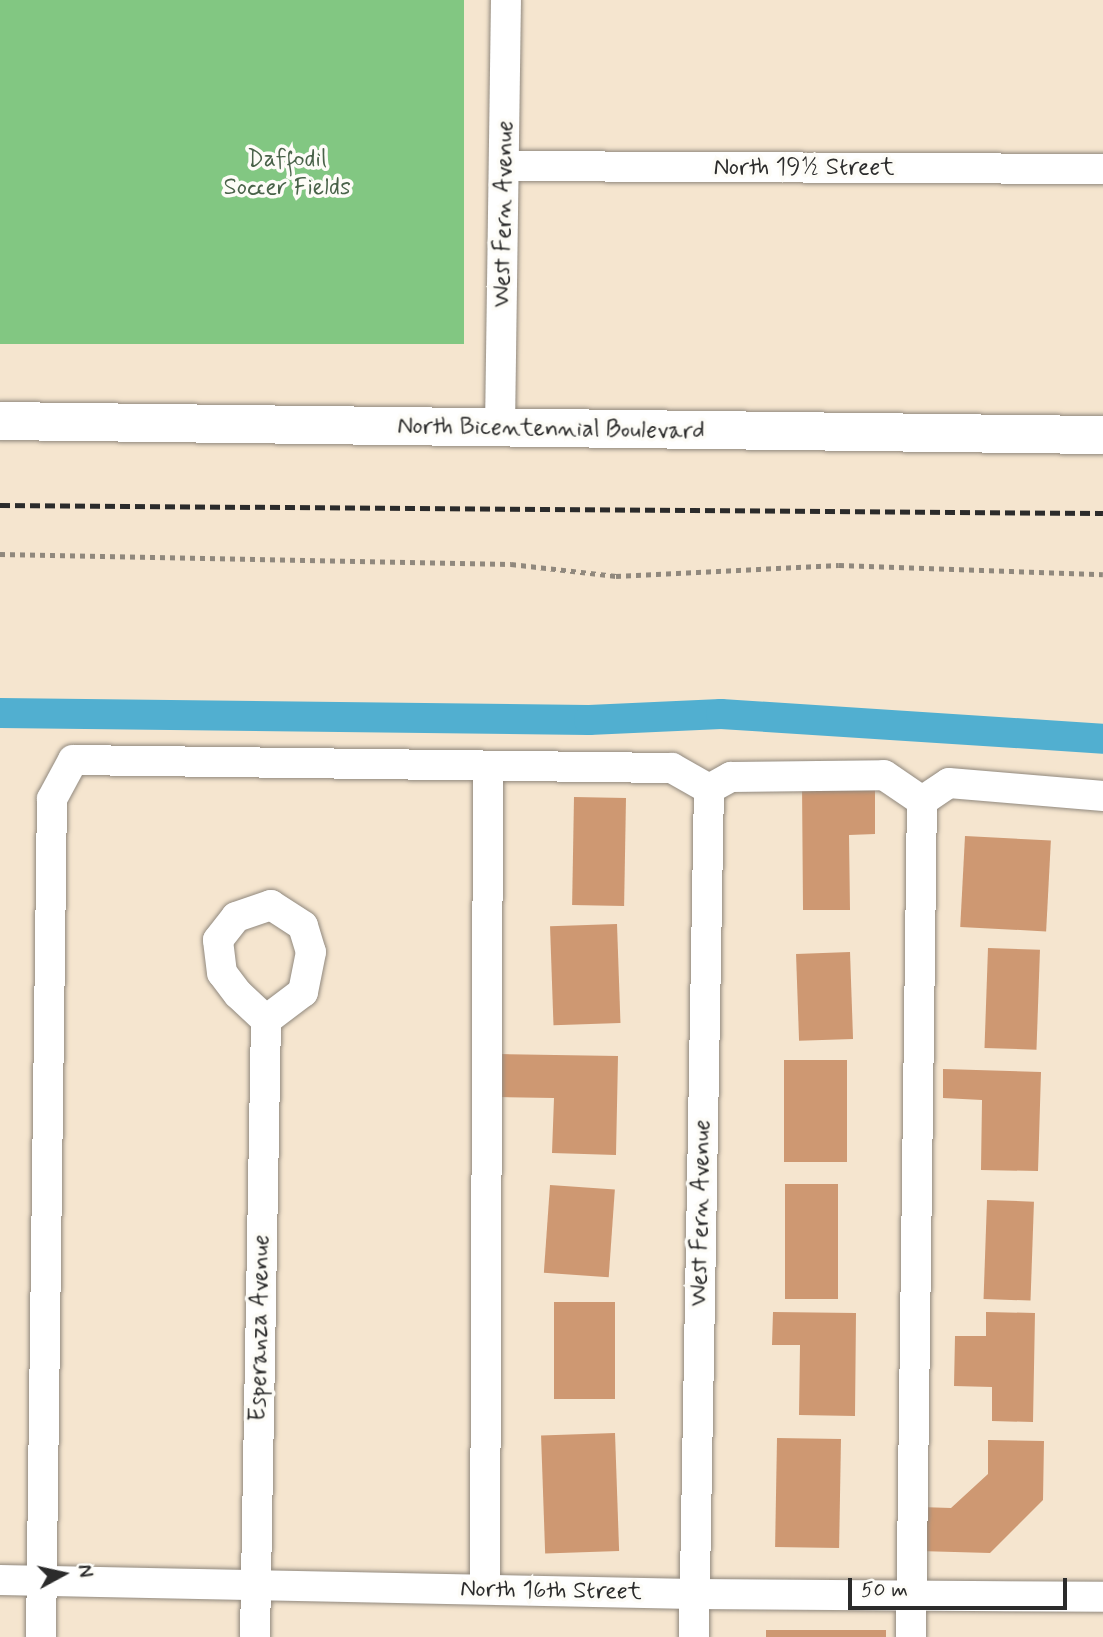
<!DOCTYPE html>
<meta charset="utf-8">
<style>
body{margin:0}
#map{position:relative;width:1103px;height:1637px;overflow:hidden;background:#f5e5cf;font-family:Mynerve,sans-serif}
div>[style]{position:absolute}
.green>*{inset:0;background:#82c782;transform-origin:0 0}
.canal>*{height:30px;margin:-15px;padding:0 15px;transform-origin:15px;border-radius:15px;background:#51afd0}
.building>*{inset:0;background:#ce9872;transform-origin:0 0}
.path>*{height:4.5px;margin-top:-2.25px;transform-origin:0;background:repeating-linear-gradient(90deg,#90887d 0 5px,transparent 0 10px)}
.roads{filter:drop-shadow(0 0 2px #90887d) drop-shadow(0 0 2px #90887d)}
.minor>*{height:30px;margin:-15px;padding:0 15px;transform-origin:15px;border-radius:15px;background:#fff}
.major>*{height:38px;margin:-19px;padding:0 19px;transform-origin:19px;border-radius:19px;background:#fff}
.rail>*{height:5px;margin-top:-2.5px;transform-origin:0;background:repeating-linear-gradient(90deg,#2b2b2b 0 10px,transparent 0 15px)}
span{translate:-50% -50%;white-space:nowrap;text-align:center;line-height:1.15;-webkit-text-stroke:7px #fdfcf7;paint-order:stroke}
.park-label{font-size:24px;color:#496249}
.street-label{font-size:24px;color:#2b2b2b}
.north{position:absolute;left:28px;top:1539px;width:70px;height:70px;-webkit-text-stroke:5px #fdfcf7;paint-order:stroke;rotate:82deg;font-size:19px;font-weight:700;line-height:28px;text-align:center;color:#2b2b2b}
.north::after{content:'';display:block;margin:auto;width:24px;height:32px;background:#2b2b2b;clip-path:polygon(50% 0,100% 100%,50% 72%,0 100%)}
.scale{position:absolute;left:848px;top:1578px;width:219px;height:32px;box-sizing:border-box;border:4px solid #2b2b2b;border-top:0;padding-left:9px;font-size:21px;line-height:24px;white-space:nowrap;color:#2b2b2b;-webkit-text-stroke:5px #fdfcf7;paint-order:stroke}
</style>
<div id="map">
<div class="green">
<div style="left:0;top:0;width:464px;height:344px"></div>
</div>
<div class="canal">
<div style="left:0;top:713px;width:589px;rotate:0.68deg"></div>
<div style="left:589px;top:720px;width:132px;rotate:-2.6deg"></div>
<div style="left:721px;top:714px;width:383px;rotate:3.7deg"></div>
</div>
<div class="building">
<div style="clip-path:polygon(802px 784px,875px 784px,875px 834px,849px 835px,850px 910px,803px 910px)"></div>
<div style="left:574px;top:797px;width:52px;height:108px;rotate:1deg"></div>
<div style="left:965px;top:836px;width:86px;height:91px;rotate:3deg"></div>
<div style="left:617px;top:924px;width:99px;height:67px;rotate:88deg"></div>
<div style="left:988px;top:948px;width:52px;height:100px;rotate:2deg"></div>
<div style="left:850px;top:952px;width:87px;height:54px;rotate:88deg"></div>
<div style="clip-path:polygon(500px 1054px,618px 1056px,616px 1155px,552px 1153px,554px 1098px,499px 1097px)"></div>
<div style="left:784px;top:1060px;width:63px;height:102px"></div>
<div style="clip-path:polygon(943px 1069px,1041px 1072px,1038px 1171px,981px 1170px,982px 1100px,943px 1098px)"></div>
<div style="left:785px;top:1184px;width:53px;height:115px"></div>
<div style="left:550px;top:1185px;width:65px;height:88px;rotate:4deg"></div>
<div style="left:987px;top:1200px;width:47px;height:99px;rotate:2deg"></div>
<div style="left:554px;top:1302px;width:61px;height:97px"></div>
<div style="clip-path:polygon(773px 1312px,856px 1313px,855px 1416px,799px 1415px,800px 1345px,772px 1345px)"></div>
<div style="clip-path:polygon(986px 1312px,1035px 1313px,1033px 1422px,992px 1421px,992px 1387px,954px 1386px,955px 1336px,986px 1336px)"></div>
<div style="left:615px;top:1433px;width:118px;height:74px;rotate:88deg"></div>
<div style="left:777px;top:1438px;width:64px;height:109px;rotate:1deg"></div>
<div style="clip-path:polygon(988px 1440px,1044px 1441px,1043px 1500px,990px 1553px,919px 1551px,920px 1507px,951px 1508px,988px 1474px)"></div>
<div style="left:766px;top:1630px;width:120px;height:7px"></div>
</div>
<div class="path">
<div style="left:0;top:554px;width:511px;rotate:1.12deg"></div>
<div style="left:511px;top:564px;width:106px;rotate:6.5deg"></div>
<div style="left:616px;top:576px;width:223px;rotate:-2.8deg"></div>
<div style="left:839px;top:565px;width:264px;rotate:2deg"></div>
</div>
<div class="roads">
<div class="minor">
<div style="left:505px;top:166px;width:598px;rotate:0.29deg"></div>
<div style="left:500px;top:428px;width:428px;rotate:-89.2deg"></div>
<div style="left:709px;top:789px;width:25px;rotate:-29deg"></div>
<div style="left:731px;top:777px;width:153px;rotate:-0.7deg"></div>
<div style="left:884px;top:775px;width:46px;rotate:34.4deg"></div>
<div style="left:0;top:1580px;width:694px;rotate:1.16deg"></div>
<div style="left:694px;top:1594px;width:409px;rotate:0.4deg"></div>
<div style="left:485px;top:1589px;width:823px;rotate:-89.79deg"></div>
<div style="left:41px;top:1637px;width:838px;rotate:-89.25deg"></div>
<div style="left:52px;top:799px;width:44px;rotate:-61.7deg"></div>
<div style="left:73px;top:760px;width:599px;rotate:0.77deg"></div>
<div style="left:672px;top:768px;width:43px;rotate:29.6deg"></div>
<div style="left:255px;top:1637px;width:617px;rotate:-88.98deg"></div>
<div style="left:266px;top:1020px;width:38px;rotate:-137deg"></div>
<div style="left:238px;top:994px;width:26px;rotate:-127deg"></div>
<div style="left:222px;top:973px;width:33px;rotate:-97deg"></div>
<div style="left:218px;top:940px;width:29px;rotate:-52deg"></div>
<div style="left:236px;top:917px;width:37px;rotate:-19deg"></div>
<div style="left:271px;top:905px;width:38px;rotate:33deg"></div>
<div style="left:303px;top:926px;width:27px;rotate:73deg"></div>
<div style="left:311px;top:952px;width:41px;rotate:101.3deg"></div>
<div style="left:303px;top:992px;width:46px;rotate:142.9deg"></div>
<div style="left:694px;top:1637px;width:848px;rotate:-88.99deg"></div>
<div style="left:911px;top:1637px;width:836px;rotate:-89.25deg"></div>
<div style="left:922px;top:801px;width:32px;rotate:-34deg"></div>
<div style="left:949px;top:783px;width:155px;rotate:4.8deg"></div>
</div>
<div class="major">
<div style="left:0;top:421px;width:1103px;rotate:0.73deg"></div>
</div>
</div>
<div class="rail">
<div style="left:0;top:505px;width:1103px;rotate:0.42deg"></div>
</div>
<div class="park-label">
<span style="left:287px;top:174px">Daffodil<br>Soccer Fields</span>
</div>
<div class="street-label">
<span style="left:804px;top:168px">North 19½ Street</span>
<span style="left:504px;top:214px;rotate:-89deg">West Fern Avenue</span>
<span style="left:551px;top:429px;rotate:1deg">North Bicentennial Boulevard</span>
<span style="left:701px;top:1213px;rotate:-89deg">West Fern Avenue</span>
<span style="left:260px;top:1328px;rotate:-89deg">Esperanza Avenue</span>
<span style="left:551px;top:1591px;rotate:1deg">North 16th Street</span>
</div>
<div class="north">N</div>
<div class="scale">50 m</div>
</div>
